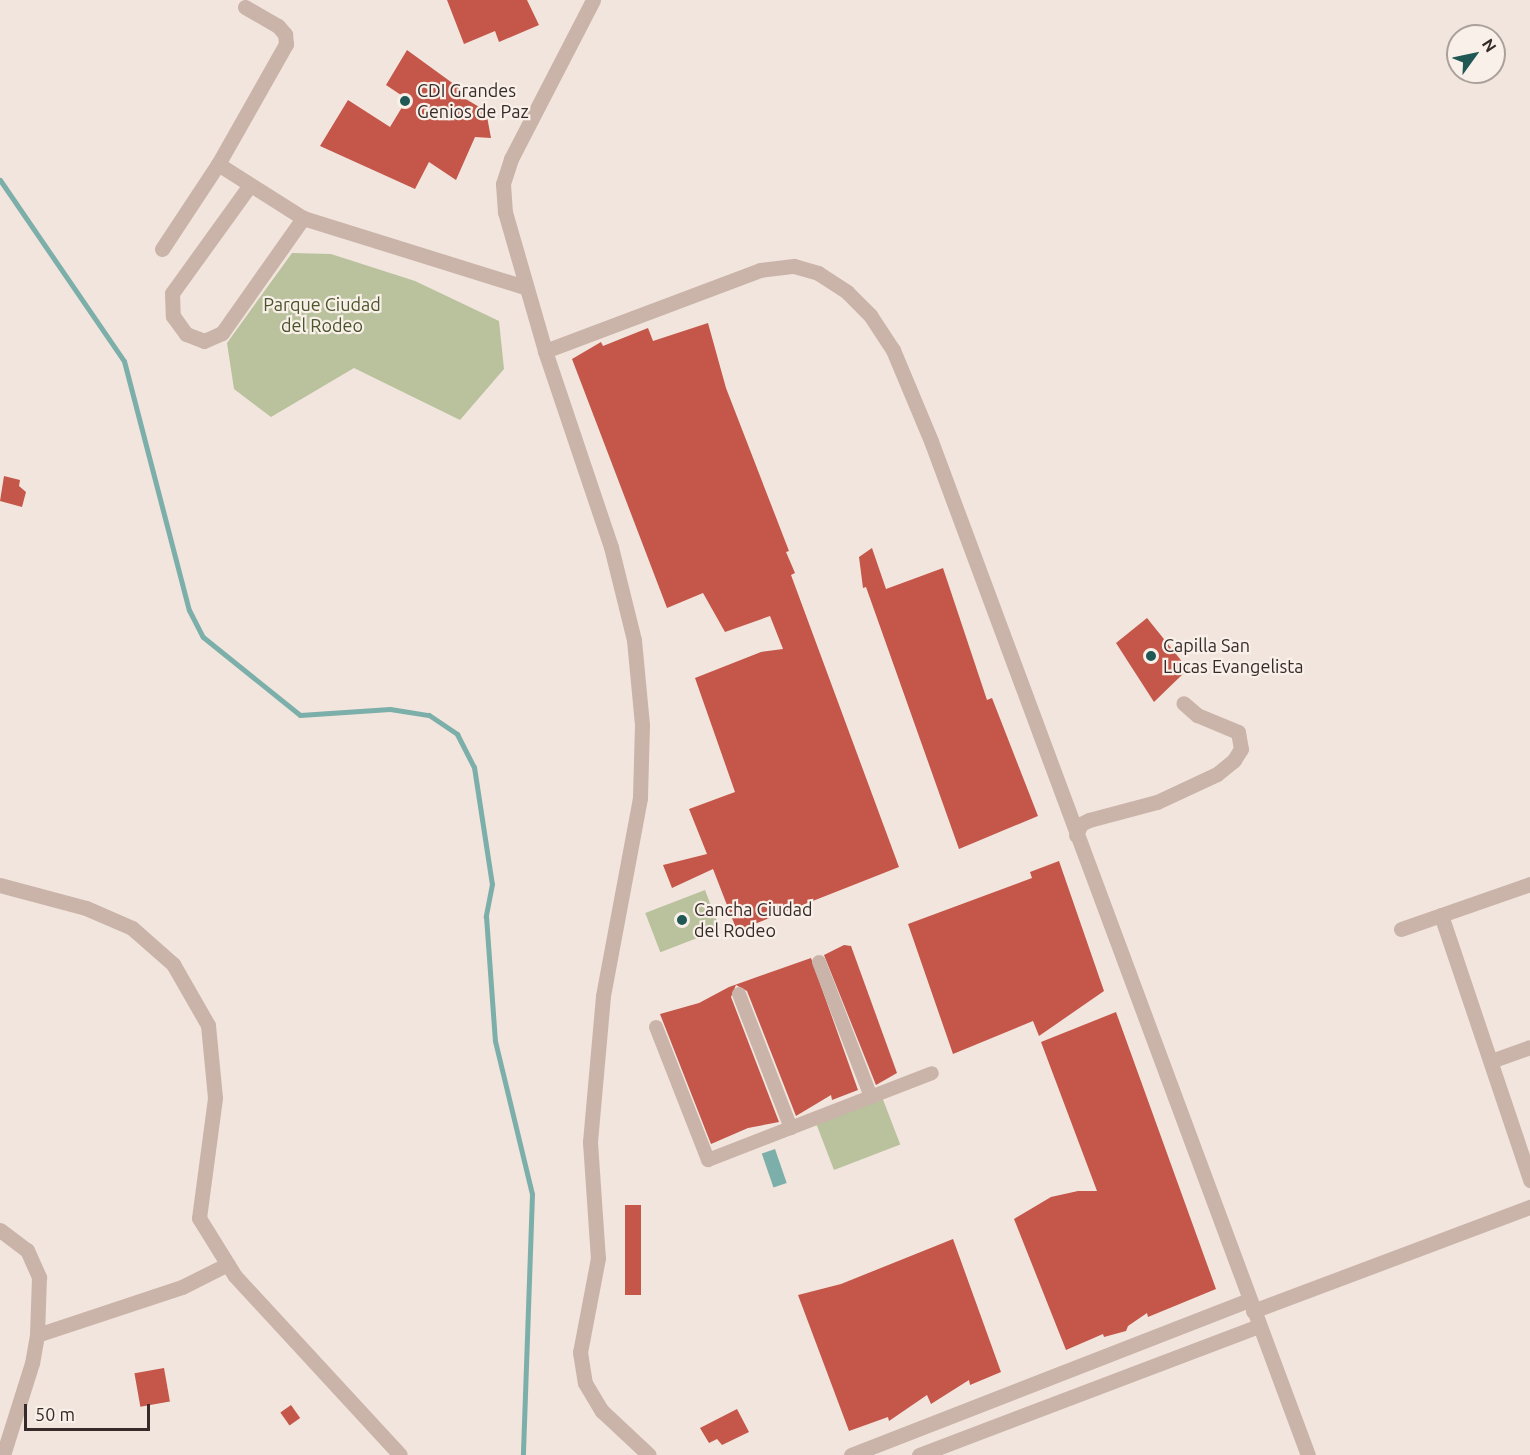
<!DOCTYPE html>
<style>
body{margin:0}
#map{position:relative;width:1530px;height:1455px;overflow:hidden;background:#f2e5dd;font-family:Ubuntu,sans-serif}
div>[style]{position:absolute}
.green>*{inset:0;background:#b9c19d;transform-origin:0 0}
.water>*{inset:0;background:#7cafaa;transform-origin:0 0}
.stream>*{height:5px;margin:-2.5px;padding:0 2.5px;transform-origin:2.5px;border-radius:2.5px;background:#7cafaa}
.building>*{inset:0;background:#c45749;transform-origin:0 0}
.pedestrian>*{height:14px;margin:-7px;padding:0 7px;transform-origin:7px;border-radius:7px;background:#cab4a9}
.minor>*{height:15px;margin:-7.5px;padding:0 7.5px;transform-origin:7.5px;border-radius:7.5px;background:#cab4a9}
.dots>*{width:16px;height:16px;translate:-50% -50%;box-sizing:border-box;border:3px solid #f9f0e9;border-radius:50%}
span{translate:-50% -50%;white-space:nowrap;text-align:center;line-height:1.15;-webkit-text-stroke:4.5px #f9f0e9;paint-order:stroke}
.poi-label{font-size:18px;color:#372b29}
.left{translate:0 -50%;text-align:left}
.park-label{font-size:18px;color:#4b552d}
.north{position:absolute;left:1446px;top:24px;width:60px;height:60px;box-sizing:border-box;background:#f9f0e9;border:2px solid #aba19c;border-radius:50%;rotate:57deg;font-size:16px;font-weight:700;line-height:24px;text-align:center;color:#372b29}
.north::after{content:'';display:block;margin:auto;width:21px;height:27px;background:#1f5854;clip-path:polygon(50% 0,100% 100%,50% 72%,0 100%)}
.scale{position:absolute;left:24px;top:1404px;width:126px;height:27px;box-sizing:border-box;border:3px solid #372b29;border-top:0;padding-left:8px;font-size:18px;line-height:21px;white-space:nowrap;color:#372b29;-webkit-text-stroke:4px #f9f0e9;paint-order:stroke}
</style>
<div id="map">
<div class="green">
<div style="clip-path:polygon(292px 253px,331px 254px,415px 281px,499px 321px,504px 369px,460px 420px,354px 368px,271px 417px,234px 389px,227px 343px)"></div>
<div style="left:705px;top:890px;width:42px;height:64px;rotate:69deg"></div>
<div style="left:882px;top:1097px;width:51px;height:71px;rotate:69deg"></div>
</div>
<div class="water">
<div style="left:775px;top:1149px;width:36px;height:14px;rotate:71deg"></div>
</div>
<div class="stream">
<div style="left:0;top:180px;width:219px;rotate:55.6deg"></div>
<div style="left:124px;top:361px;width:257px;rotate:75.4deg"></div>
<div style="left:189px;top:610px;width:30px;rotate:63deg"></div>
<div style="left:203px;top:637px;width:124px;rotate:38.8deg"></div>
<div style="left:300px;top:715px;width:90px;rotate:-3.8deg"></div>
<div style="left:390px;top:709px;width:39px;rotate:9deg"></div>
<div style="left:429px;top:715px;width:34px;rotate:34deg"></div>
<div style="left:457px;top:734px;width:37px;rotate:63deg"></div>
<div style="left:474px;top:767px;width:118px;rotate:81.3deg"></div>
<div style="left:492px;top:884px;width:33px;rotate:101deg"></div>
<div style="left:486px;top:916px;width:125px;rotate:85.9deg"></div>
<div style="left:495px;top:1041px;width:157px;rotate:76.4deg"></div>
<div style="left:532px;top:1194px;width:261px;rotate:92deg"></div>
</div>
<div class="building">
<div style="clip-path:polygon(447px 0,527px 0,539px 25px,499px 42px,495px 31px,464px 44px)"></div>
<div style="clip-path:polygon(407px 50px,462px 90px,459px 95px,486px 111px,491px 138px,475px 137px,456px 180px,429px 162px,415px 189px,320px 146px,348px 100px,390px 127px,407px 99px,386px 85px)"></div>
<div style="clip-path:polygon(708px 323px,726px 388px,789px 551px,786px 552px,795px 573px,791px 575px,899px 867px,737px 931px,713px 869px,672px 888px,663px 865px,707px 854px,689px 809px,735px 792px,695px 678px,761px 652px,783px 649px,770px 616px,725px 632px,703px 593px,667px 608px,572px 359px,601px 342px,603px 346px,648px 328px,653px 341px)"></div>
<div style="clip-path:polygon(4px 476px,20px 480px,19px 486px,26px 492px,22px 507px,0 501px)"></div>
<div style="clip-path:polygon(872px 548px,886px 589px,943px 568px,987px 700px,992px 698px,1038px 816px,959px 849px,866px 587px,863px 588px,859px 557px)"></div>
<div style="clip-path:polygon(1147px 618px,1188px 669px,1154px 702px,1116px 643px)"></div>
<div style="clip-path:polygon(1059px 861px,1104px 991px,1039px 1036px,1033px 1021px,953px 1054px,908px 924px,1032px 878px,1030px 872px)"></div>
<div style="clip-path:polygon(844px 945px,851px 946px,897px 1073px,876px 1085px,824px 955px)"></div>
<div style="clip-path:polygon(811px 958px,858px 1090px,832px 1100px,831px 1095px,796px 1116px,747px 991px,736px 985px,731px 997px,779px 1122px,748px 1128px,711px 1144px,660px 1014px,699px 1003px,729px 987px)"></div>
<div style="clip-path:polygon(1116px 1012px,1216px 1289px,1148px 1317px,1147px 1313px,1128px 1326px,1126px 1331px,1104px 1337px,1103px 1334px,1066px 1350px,1014px 1219px,1051px 1197px,1078px 1191px,1097px 1191px,1041px 1042px)"></div>
<div style="left:625px;top:1205px;width:16px;height:90px"></div>
<div style="clip-path:polygon(953px 1239px,1001px 1372px,970px 1385px,969px 1380px,931px 1404px,927px 1395px,889px 1421px,888px 1417px,849px 1431px,798px 1295px,841px 1284px)"></div>
<div style="left:164px;top:1368px;width:34px;height:30px;rotate:80deg"></div>
<div style="left:291px;top:1405px;width:16px;height:13px;rotate:55deg"></div>
<div style="clip-path:polygon(737px 1409px,749px 1432px,722px 1445px,717px 1439px,709px 1443px,700px 1428px)"></div>
</div>
<div class="pedestrian">
<div style="left:819px;top:962px;width:145px;rotate:68.9deg"></div>
<div style="left:739px;top:994px;width:144px;rotate:68.8deg"></div>
<div style="left:656px;top:1027px;width:143px;rotate:68.6deg"></div>
<div style="left:708px;top:1160px;width:240px;rotate:-21.2deg"></div>
</div>
<div class="minor">
<div style="left:593px;top:0;width:179px;rotate:117.3deg"></div>
<div style="left:511px;top:159px;width:26px;rotate:108deg"></div>
<div style="left:503px;top:184px;width:28px;rotate:86deg"></div>
<div style="left:505px;top:212px;width:145px;rotate:73.9deg"></div>
<div style="left:545px;top:351px;width:230px;rotate:-20.6deg"></div>
<div style="left:760px;top:270px;width:34px;rotate:-7deg"></div>
<div style="left:794px;top:266px;width:25px;rotate:16deg"></div>
<div style="left:818px;top:273px;width:35px;rotate:33deg"></div>
<div style="left:847px;top:292px;width:33px;rotate:45deg"></div>
<div style="left:870px;top:315px;width:42px;rotate:56.7deg"></div>
<div style="left:893px;top:350px;width:99px;rotate:67.3deg"></div>
<div style="left:931px;top:441px;width:1082px;rotate:69.61deg"></div>
<div style="left:245px;top:7px;width:38px;rotate:30deg"></div>
<div style="left:278px;top:26px;width:11px;rotate:49deg"></div>
<div style="left:285px;top:34px;width:10px;rotate:84deg"></div>
<div style="left:286px;top:44px;width:138px;rotate:119.5deg"></div>
<div style="left:218px;top:164px;width:101px;rotate:32.4deg"></div>
<div style="left:303px;top:218px;width:232px;rotate:17.3deg"></div>
<div style="left:250px;top:185px;width:133px;rotate:125.8deg"></div>
<div style="left:172px;top:293px;width:23px;rotate:88deg"></div>
<div style="left:173px;top:316px;width:22px;rotate:54deg"></div>
<div style="left:186px;top:334px;width:19px;rotate:21deg"></div>
<div style="left:204px;top:341px;width:20px;rotate:-24deg"></div>
<div style="left:222px;top:333px;width:141px;rotate:-54.8deg"></div>
<div style="left:162px;top:249px;width:102px;rotate:-56.6deg"></div>
<div style="left:545px;top:351px;width:207px;rotate:71.4deg"></div>
<div style="left:611px;top:547px;width:96px;rotate:76.1deg"></div>
<div style="left:634px;top:640px;width:85px;rotate:84.6deg"></div>
<div style="left:642px;top:725px;width:73px;rotate:91.6deg"></div>
<div style="left:640px;top:798px;width:201px;rotate:100.6deg"></div>
<div style="left:603px;top:996px;width:147px;rotate:95.1deg"></div>
<div style="left:590px;top:1142px;width:116px;rotate:86.1deg"></div>
<div style="left:598px;top:1258px;width:96px;rotate:100.8deg"></div>
<div style="left:580px;top:1352px;width:31px;rotate:81deg"></div>
<div style="left:585px;top:1383px;width:33px;rotate:59deg"></div>
<div style="left:602px;top:1411px;width:64px;rotate:43.1deg"></div>
<div style="left:1076px;top:835px;width:12px;rotate:-66deg"></div>
<div style="left:1081px;top:824px;width:9px;rotate:-27deg"></div>
<div style="left:1089px;top:820px;width:70px;rotate:-14.8deg"></div>
<div style="left:1157px;top:802px;width:66px;rotate:-25deg"></div>
<div style="left:1217px;top:774px;width:22px;rotate:-39deg"></div>
<div style="left:1234px;top:760px;width:13px;rotate:-58deg"></div>
<div style="left:1241px;top:749px;width:17px;rotate:-100deg"></div>
<div style="left:1238px;top:732px;width:44px;rotate:-157.5deg"></div>
<div style="left:1197px;top:715px;width:18px;rotate:-139deg"></div>
<div style="left:0;top:885px;width:89px;rotate:15deg"></div>
<div style="left:86px;top:908px;width:50px;rotate:23.5deg"></div>
<div style="left:132px;top:928px;width:55px;rotate:41.3deg"></div>
<div style="left:173px;top:964px;width:70px;rotate:60.2deg"></div>
<div style="left:208px;top:1025px;width:73px;rotate:84.5deg"></div>
<div style="left:215px;top:1098px;width:121px;rotate:97.6deg"></div>
<div style="left:199px;top:1218px;width:68px;rotate:58.2deg"></div>
<div style="left:235px;top:1276px;width:243px;rotate:47.3deg"></div>
<div style="left:1441px;top:915px;width:280px;rotate:71.4deg"></div>
<div style="left:1401px;top:929px;width:137px;rotate:-19.2deg"></div>
<div style="left:1491px;top:1061px;width:41px;rotate:-19.7deg"></div>
<div style="left:0;top:1230px;width:34px;rotate:37deg"></div>
<div style="left:27px;top:1250px;width:30px;rotate:66deg"></div>
<div style="left:39px;top:1277px;width:58px;rotate:92deg"></div>
<div style="left:37px;top:1335px;width:28px;rotate:100deg"></div>
<div style="left:32px;top:1363px;width:96px;rotate:107.5deg"></div>
<div style="left:1253px;top:1311px;width:296px;rotate:-20.6deg"></div>
<div style="left:37px;top:1335px;width:153px;rotate:-18.3deg"></div>
<div style="left:182px;top:1287px;width:51px;rotate:-26.6deg"></div>
<div style="left:851px;top:1455px;width:427px;rotate:-21.3deg"></div>
<div style="left:919px;top:1455px;width:364px;rotate:-20.8deg"></div>
</div>
<div class="dots">
<div style="left:405px;top:101px;background:#1f5854"></div>
<div style="left:1151px;top:656px;background:#1f5854"></div>
<div style="left:682px;top:920px;background:#1f5854"></div>
</div>
<div class="poi-label">
<span class="left" style="left:417px;top:101px">CDI Grandes<br>Genios de Paz</span>
<span class="left" style="left:1163px;top:656px">Capilla San<br>Lucas Evangelista</span>
<span class="left" style="left:694px;top:920px">Cancha Ciudad<br>del Rodeo</span>
</div>
<div class="park-label">
<span style="left:322px;top:315px">Parque Ciudad<br>del Rodeo</span>
</div>
<div class="north">N</div>
<div class="scale">50 m</div>
</div>
